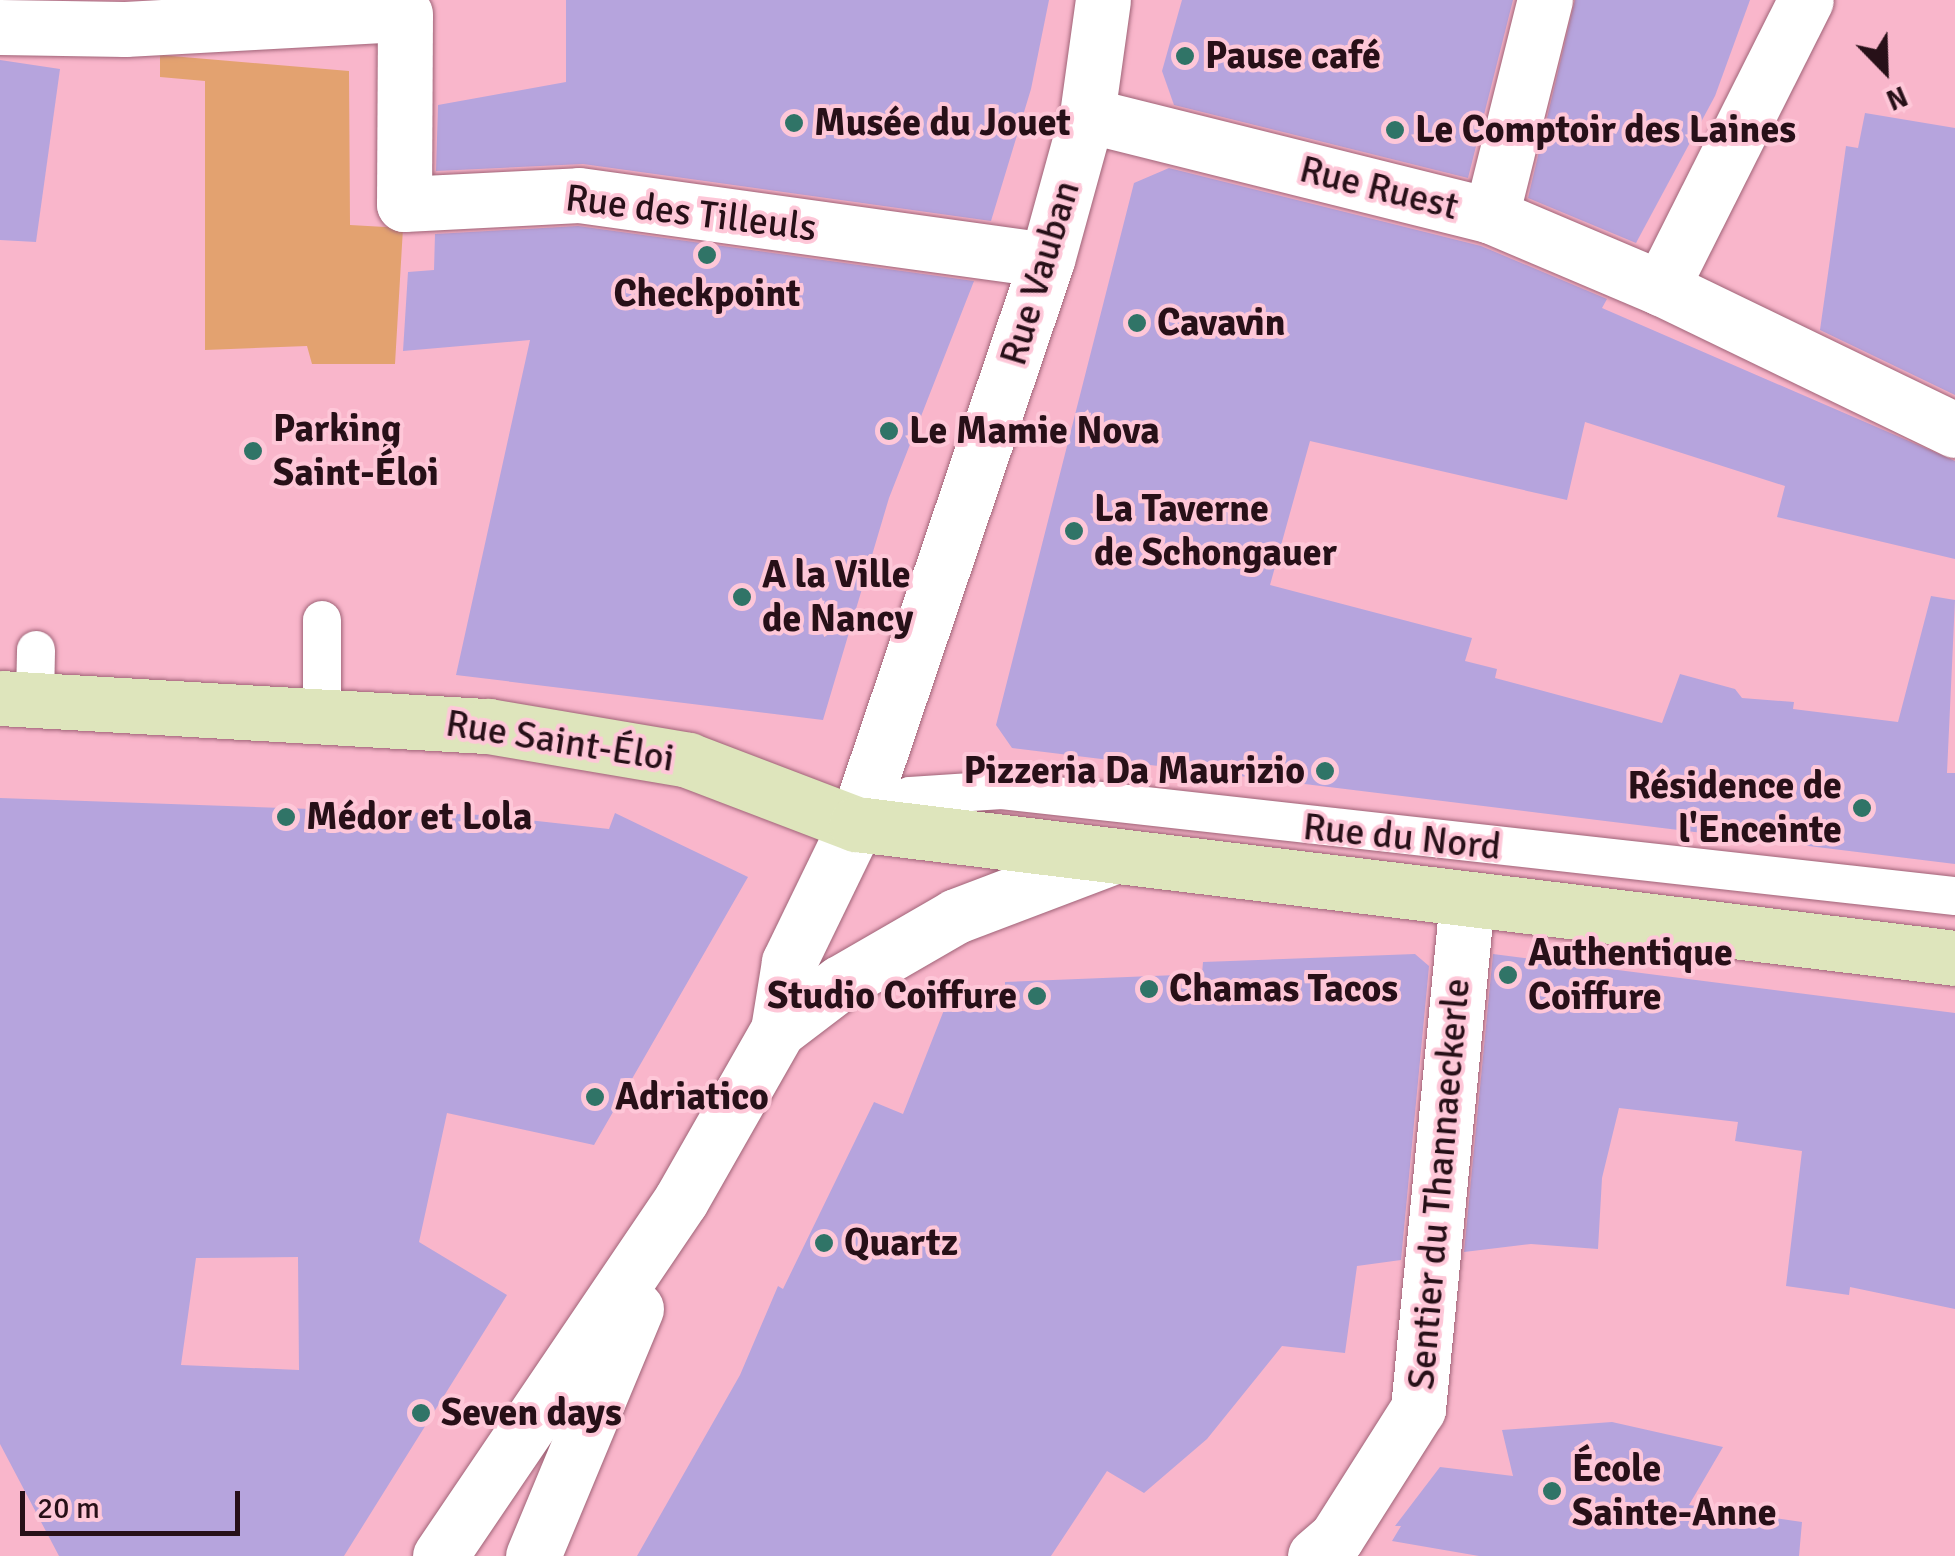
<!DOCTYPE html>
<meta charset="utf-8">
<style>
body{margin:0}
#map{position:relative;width:1955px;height:1556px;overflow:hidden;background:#f9b6cb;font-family:Signika,sans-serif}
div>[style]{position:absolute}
.green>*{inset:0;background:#e3a270}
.building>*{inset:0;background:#b6a4dd}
.roads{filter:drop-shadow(0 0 2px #9f6377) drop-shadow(0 0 2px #9f6377)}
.lane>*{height:38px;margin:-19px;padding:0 19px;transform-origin:19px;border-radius:19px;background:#fff}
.street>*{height:55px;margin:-27.5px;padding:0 27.5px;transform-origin:27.5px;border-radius:27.5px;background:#fff}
.secondary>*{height:55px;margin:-27.5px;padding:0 27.5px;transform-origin:27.5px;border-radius:27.5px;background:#dee5bc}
.dots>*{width:28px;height:28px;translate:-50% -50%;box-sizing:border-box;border:5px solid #fec7d8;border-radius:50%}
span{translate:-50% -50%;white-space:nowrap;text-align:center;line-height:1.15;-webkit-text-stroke:8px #fec7d8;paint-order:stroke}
.poi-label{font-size:38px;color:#271018;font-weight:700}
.left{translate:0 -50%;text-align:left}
.right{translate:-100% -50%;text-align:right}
.street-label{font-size:38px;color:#271018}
.north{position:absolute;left:1835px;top:20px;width:100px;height:100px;-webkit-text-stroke:8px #fec7d8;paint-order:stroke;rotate:157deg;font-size:28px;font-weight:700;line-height:40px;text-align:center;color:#271018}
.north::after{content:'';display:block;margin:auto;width:35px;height:45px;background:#271018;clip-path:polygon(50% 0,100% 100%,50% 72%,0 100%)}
.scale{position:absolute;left:20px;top:1491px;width:220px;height:45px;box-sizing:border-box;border:5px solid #271018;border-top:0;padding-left:12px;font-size:30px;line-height:35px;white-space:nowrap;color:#271018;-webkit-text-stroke:8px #fec7d8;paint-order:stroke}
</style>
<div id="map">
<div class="green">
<div style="clip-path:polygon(160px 55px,349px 71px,350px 225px,403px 228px,395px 364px,312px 364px,307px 346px,205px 350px,205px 81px,160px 77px)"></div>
</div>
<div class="building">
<div style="clip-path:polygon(566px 0,1049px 0,1031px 89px,991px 221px,583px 164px,436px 171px,438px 105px,566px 82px)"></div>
<div style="clip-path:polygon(1182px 0,1513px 0,1468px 178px,1174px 105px,1162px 71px)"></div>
<div style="clip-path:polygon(1575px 0,1750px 0,1715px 96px,1636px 243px,1528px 198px)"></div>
<div style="clip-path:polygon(0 60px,60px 69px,36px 242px,0 240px)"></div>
<div style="clip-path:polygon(1865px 113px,1955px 128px,1955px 395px,1820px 330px,1846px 146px,1858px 148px)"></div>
<div style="clip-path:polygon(1169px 168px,1481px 246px,1607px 299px,1602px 308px,1955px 461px,1955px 559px,1777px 517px,1785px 486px,1585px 422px,1567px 500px,1310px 441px,1270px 585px,1472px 638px,1465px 661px,1497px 669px,1495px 678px,1662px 723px,1680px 674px,1735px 689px,1742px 698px,1794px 702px,1793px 709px,1898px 722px,1931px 596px,1955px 600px,1947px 773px,1955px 773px,1955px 864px,1012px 748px,996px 725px,1134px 183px)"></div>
<div style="clip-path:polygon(578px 226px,974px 281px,889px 498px,823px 720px,456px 675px,530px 340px,403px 351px,408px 272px,434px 270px,435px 234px)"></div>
<div style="clip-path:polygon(evenodd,0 798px,483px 815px,609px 829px,615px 813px,748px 877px,594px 1145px,447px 1113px,419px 1242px,507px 1295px,344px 1556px,59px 1556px,0 1444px,0 798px,298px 1257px,299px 1370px,181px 1365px,196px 1258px,298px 1257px)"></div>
<div style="clip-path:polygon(1415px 954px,1429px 966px,1401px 1260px,1357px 1266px,1345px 1353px,1282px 1346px,1207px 1439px,1144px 1493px,1107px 1471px,1051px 1556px,637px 1556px,740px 1375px,778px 1286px,783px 1289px,874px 1102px,903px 1114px,944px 1010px,980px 1012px,979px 992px,1005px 992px,1005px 982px,1202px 974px,1203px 962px)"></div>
<div style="clip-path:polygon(1493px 954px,1955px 1013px,1955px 1309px,1850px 1287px,1849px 1295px,1786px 1286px,1802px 1151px,1735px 1141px,1738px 1122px,1619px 1108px,1602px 1178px,1598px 1249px,1531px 1244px,1464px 1252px)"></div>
<div style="clip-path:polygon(1612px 1422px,1723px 1447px,1689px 1505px,1802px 1522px,1799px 1556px,1479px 1556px,1392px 1541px,1401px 1526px,1395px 1526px,1440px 1467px,1513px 1476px,1502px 1430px)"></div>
</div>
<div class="roads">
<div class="lane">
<div style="left:35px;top:699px;width:49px;rotate:-88.8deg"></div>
<div style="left:322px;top:712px;width:92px;rotate:-90deg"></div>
<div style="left:856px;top:824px;width:61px;rotate:-27.4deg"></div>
<div style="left:910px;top:796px;width:92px;rotate:-3.7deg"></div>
<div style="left:1002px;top:790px;width:959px;rotate:6.35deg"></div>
</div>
<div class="street">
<div style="left:405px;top:14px;width:190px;rotate:90.3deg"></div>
<div style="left:404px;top:204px;width:175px;rotate:-2.9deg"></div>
<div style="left:579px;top:195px;width:472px;rotate:7.9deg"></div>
<div style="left:0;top:27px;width:125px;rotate:0.9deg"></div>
<div style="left:125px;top:29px;width:280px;rotate:-3.1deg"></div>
<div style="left:1087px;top:115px;width:416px;rotate:14deg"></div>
<div style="left:1491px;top:216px;width:185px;rotate:23deg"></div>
<div style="left:1661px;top:288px;width:326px;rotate:25.8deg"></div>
<div style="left:1491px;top:216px;width:223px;rotate:-76deg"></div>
<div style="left:1661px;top:288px;width:322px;rotate:-63.3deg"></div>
<div style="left:778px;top:1030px;width:78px;rotate:-37.2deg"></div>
<div style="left:840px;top:983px;width:134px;rotate:-30deg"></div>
<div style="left:956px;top:916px;width:160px;rotate:-20.8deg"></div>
<div style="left:440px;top:1556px;width:430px;rotate:-55.9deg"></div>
<div style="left:681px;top:1200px;width:196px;rotate:-60.3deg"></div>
<div style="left:778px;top:1030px;width:69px;rotate:-80.8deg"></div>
<div style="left:789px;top:962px;width:153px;rotate:-64.1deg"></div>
<div style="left:856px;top:824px;width:595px;rotate:-71.29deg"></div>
<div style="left:1047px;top:260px;width:150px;rotate:-74.6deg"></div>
<div style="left:1087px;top:115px;width:116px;rotate:-82.1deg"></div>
<div style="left:533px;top:1556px;width:268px;rotate:-67.4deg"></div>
<div style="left:1315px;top:1556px;width:28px;rotate:-41deg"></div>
<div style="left:1336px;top:1538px;width:153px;rotate:-57.6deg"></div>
<div style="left:1418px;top:1409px;width:512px;rotate:-84.51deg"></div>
</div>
<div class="secondary">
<div style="left:0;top:698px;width:489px;rotate:3.3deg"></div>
<div style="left:488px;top:726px;width:203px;rotate:9.6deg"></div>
<div style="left:688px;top:760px;width:180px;rotate:20.9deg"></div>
<div style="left:856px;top:824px;width:1107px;rotate:6.95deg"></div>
</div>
</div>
<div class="dots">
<div style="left:1185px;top:56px;background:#307467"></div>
<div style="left:794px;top:123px;background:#307467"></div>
<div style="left:1395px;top:130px;background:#307467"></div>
<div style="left:707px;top:255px;background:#307467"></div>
<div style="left:1137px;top:323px;background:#307467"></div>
<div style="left:889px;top:431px;background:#307467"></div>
<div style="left:253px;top:451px;background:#307467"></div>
<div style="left:1074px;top:531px;background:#307467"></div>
<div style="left:742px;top:597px;background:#307467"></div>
<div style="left:1325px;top:771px;background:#307467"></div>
<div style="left:1862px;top:808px;background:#307467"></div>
<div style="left:286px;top:817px;background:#307467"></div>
<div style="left:1508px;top:975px;background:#307467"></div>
<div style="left:1149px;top:989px;background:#307467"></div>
<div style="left:1037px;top:996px;background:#307467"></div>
<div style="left:595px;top:1097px;background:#307467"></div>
<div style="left:824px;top:1243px;background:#307467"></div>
<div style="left:421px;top:1413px;background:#307467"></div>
<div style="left:1552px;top:1491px;background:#307467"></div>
</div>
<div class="poi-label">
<span class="left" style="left:1205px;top:56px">Pause café</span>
<span class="left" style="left:814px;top:123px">Musée du Jouet</span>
<span class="left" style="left:1415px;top:130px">Le Comptoir des Laines</span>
<span style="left:707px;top:294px">Checkpoint</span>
<span class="left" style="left:1157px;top:323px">Cavavin</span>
<span class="left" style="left:273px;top:451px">Parking<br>Saint-Éloi</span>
<span class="left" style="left:909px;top:431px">Le Mamie Nova</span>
<span class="left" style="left:1094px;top:531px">La Taverne<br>de Schongauer</span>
<span class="left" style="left:762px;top:597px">A la Ville<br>de Nancy</span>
<span class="right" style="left:1305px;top:771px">Pizzeria Da Maurizio</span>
<span class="right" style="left:1842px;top:808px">Résidence de<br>l'Enceinte</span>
<span class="left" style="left:306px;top:817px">Médor et Lola</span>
<span class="left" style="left:1528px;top:975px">Authentique<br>Coiffure</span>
<span class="left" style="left:1169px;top:989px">Chamas Tacos</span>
<span class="right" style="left:1017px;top:996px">Studio Coiffure</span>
<span class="left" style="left:615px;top:1097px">Adriatico</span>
<span class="left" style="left:844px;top:1243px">Quartz</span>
<span class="left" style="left:441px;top:1413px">Seven days</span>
<span class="left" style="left:1572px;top:1491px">École<br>Sainte-Anne</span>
</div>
<div class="street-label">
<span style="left:1379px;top:188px;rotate:14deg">Rue Ruest</span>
<span style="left:691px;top:213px;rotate:7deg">Rue des Tilleuls</span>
<span style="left:1040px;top:273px;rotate:-73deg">Rue Vauban</span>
<span style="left:560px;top:741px;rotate:9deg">Rue Saint-Éloi</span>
<span style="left:1402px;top:837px;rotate:6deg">Rue du Nord</span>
<span style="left:1439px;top:1184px;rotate:-85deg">Sentier du Thannaeckerle</span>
</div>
<div class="north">N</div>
<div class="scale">20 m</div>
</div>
